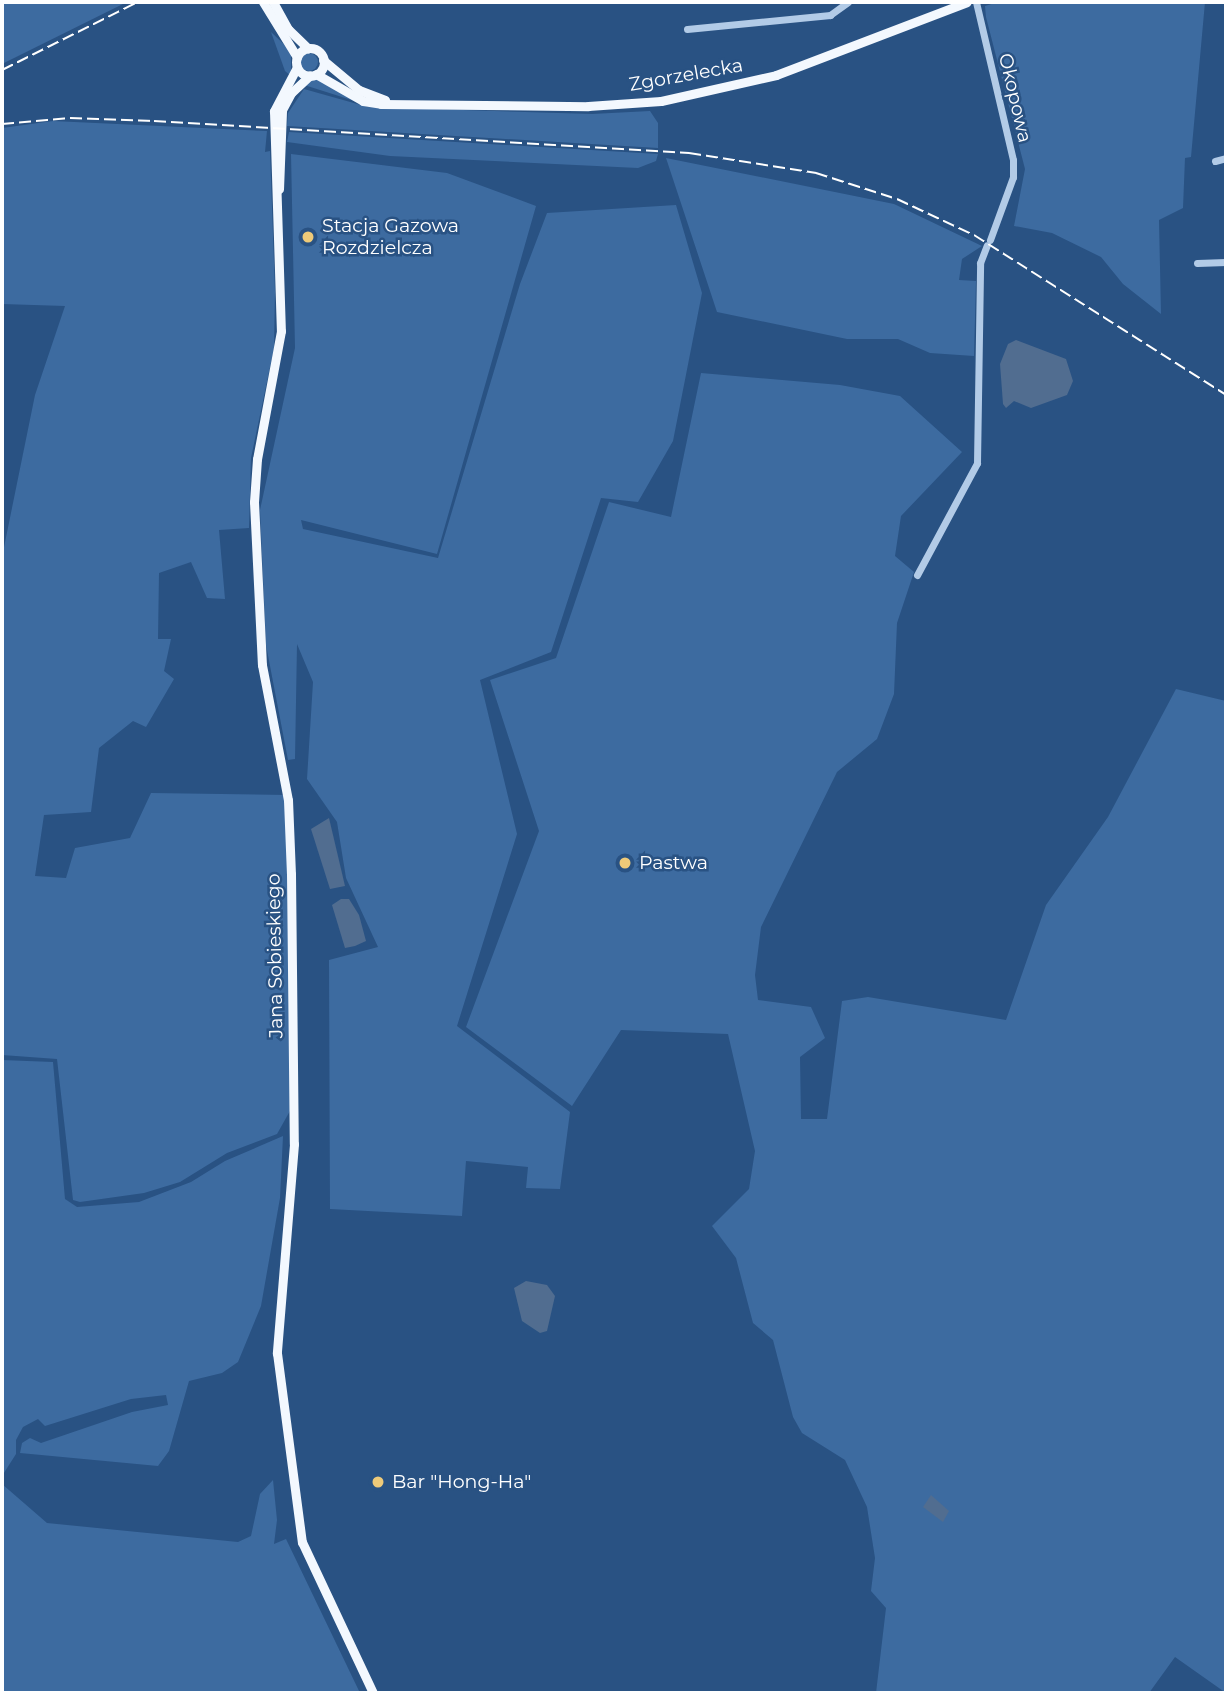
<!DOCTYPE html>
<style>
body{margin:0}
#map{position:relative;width:1228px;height:1695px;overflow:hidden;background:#295283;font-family:Montserrat,sans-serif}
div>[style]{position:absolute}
.green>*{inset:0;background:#3d6ba0}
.round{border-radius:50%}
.water>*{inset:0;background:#516d90}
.minor>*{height:7px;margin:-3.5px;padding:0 3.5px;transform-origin:3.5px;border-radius:3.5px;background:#b2cbe7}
.major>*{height:9px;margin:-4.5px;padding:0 4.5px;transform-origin:4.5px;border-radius:4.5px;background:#f3f8fe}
.major>.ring{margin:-4.5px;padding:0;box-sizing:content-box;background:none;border:9px solid #f3f8fe;border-radius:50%}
.rail>*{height:2px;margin-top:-1px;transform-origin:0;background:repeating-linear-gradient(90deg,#fff 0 12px,transparent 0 17px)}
.dots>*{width:19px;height:19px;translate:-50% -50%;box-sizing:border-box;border:4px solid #295283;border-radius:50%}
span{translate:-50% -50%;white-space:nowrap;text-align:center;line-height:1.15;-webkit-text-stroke:5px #295283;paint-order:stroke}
.street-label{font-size:19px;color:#fff}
.poi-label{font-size:19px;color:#fff}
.left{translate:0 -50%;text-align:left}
.frame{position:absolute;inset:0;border:4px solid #fff;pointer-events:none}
</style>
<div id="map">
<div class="green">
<div style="clip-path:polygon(2px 2px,127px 2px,2px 64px)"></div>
<div style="clip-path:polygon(998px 2px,1205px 2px,1191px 157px,1185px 158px,1183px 208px,1159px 220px,1161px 314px,1123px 284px,1101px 257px,1052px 233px,1014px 226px,1025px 169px,986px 17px,985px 6px)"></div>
<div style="clip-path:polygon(271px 32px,291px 51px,291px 76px,285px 71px)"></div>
<div class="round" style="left:300px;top:53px;width:18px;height:18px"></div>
<div style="clip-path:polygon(320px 78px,361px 103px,301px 84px)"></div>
<div style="clip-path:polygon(304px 89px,368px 107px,592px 114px,650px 111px,658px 123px,658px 148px,287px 126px,288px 113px)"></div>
<div style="clip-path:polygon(53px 121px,267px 131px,265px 152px,270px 151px,275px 292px,274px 348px,251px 458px,249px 528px,219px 530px,225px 599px,207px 598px,191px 562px,159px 573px,158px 639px,171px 639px,164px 671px,174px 679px,146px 727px,133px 721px,99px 748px,91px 812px,44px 815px,35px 876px,66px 878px,75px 848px,130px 838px,151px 793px,287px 795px,295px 1102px,277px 1134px,227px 1153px,180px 1182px,144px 1193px,80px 1202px,73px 1200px,57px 1059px,2px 1055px,2px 557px,35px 395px,65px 306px,2px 304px,2px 128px)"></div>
<div style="clip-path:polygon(289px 132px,658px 154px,656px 161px,638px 168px,390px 156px,287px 142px)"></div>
<div style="clip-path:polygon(291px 154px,447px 173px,536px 206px,437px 554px,301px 520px,303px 529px,438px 558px,520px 284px,547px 213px,676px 205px,702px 293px,673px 441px,638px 502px,601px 498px,551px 652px,480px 680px,517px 834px,457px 1026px,570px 1112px,560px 1189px,526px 1188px,528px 1167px,466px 1161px,462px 1216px,330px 1209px,329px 960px,378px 947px,346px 878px,337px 822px,307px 779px,313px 682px,297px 644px,295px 759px,288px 760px,266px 645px,260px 510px,295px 348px)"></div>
<div style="clip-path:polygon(666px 158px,894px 204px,982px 246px,962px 259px,959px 280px,976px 281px,974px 356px,930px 353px,898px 339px,847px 339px,717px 312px)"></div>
<div style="clip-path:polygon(701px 373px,840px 385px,900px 396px,962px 452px,901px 516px,895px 556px,914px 572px,897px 623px,894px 694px,877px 739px,837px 772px,761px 927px,755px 975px,758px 1000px,811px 1007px,825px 1038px,800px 1057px,801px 1119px,827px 1119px,842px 1001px,868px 997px,1006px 1020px,1046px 905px,1108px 817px,1176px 689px,1226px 701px,1226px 1693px,1175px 1657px,1149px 1693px,876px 1693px,886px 1608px,871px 1591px,875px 1558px,867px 1507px,845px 1460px,802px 1433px,793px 1417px,773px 1340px,753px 1323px,736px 1258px,712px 1226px,749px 1189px,755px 1151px,728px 1034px,621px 1030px,572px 1106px,466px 1027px,539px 831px,490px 680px,556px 658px,609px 502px,671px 517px)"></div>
<div style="clip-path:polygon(2px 1060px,53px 1062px,65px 1199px,77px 1207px,139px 1202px,191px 1182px,225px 1161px,283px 1136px,280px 1198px,261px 1306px,238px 1362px,222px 1373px,189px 1381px,169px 1451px,158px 1466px,20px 1453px,22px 1443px,30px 1438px,41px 1443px,132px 1412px,168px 1405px,166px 1395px,131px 1399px,45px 1426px,38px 1419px,23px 1427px,16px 1440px,16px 1454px,2px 1476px)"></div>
<div style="clip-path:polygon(273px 1480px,277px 1520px,274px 1544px,286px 1539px,360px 1693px,2px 1693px,2px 1484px,47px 1523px,238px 1542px,251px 1536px,260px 1494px)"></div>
</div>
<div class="water">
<div style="clip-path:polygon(1016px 340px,1066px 359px,1073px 381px,1067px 395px,1031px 408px,1014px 401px,1006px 408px,1003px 404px,1000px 364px,1008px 344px)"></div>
<div style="clip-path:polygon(329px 818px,345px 886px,330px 889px,311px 829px)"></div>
<div style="clip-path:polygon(341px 899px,349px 899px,359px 915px,366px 941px,355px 946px,345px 948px,332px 905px)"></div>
<div style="clip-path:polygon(526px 1281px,547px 1285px,555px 1296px,547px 1331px,540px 1333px,522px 1321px,514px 1288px)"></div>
<div style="clip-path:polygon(931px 1495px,949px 1511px,943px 1522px,923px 1507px)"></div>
</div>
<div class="minor">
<div style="left:976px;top:2px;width:162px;rotate:76.8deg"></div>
<div style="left:1013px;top:160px;width:17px;rotate:90deg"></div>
<div style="left:1013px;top:177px;width:67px;rotate:110.1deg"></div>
<div style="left:687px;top:29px;width:144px;rotate:-5.6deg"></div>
<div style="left:830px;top:15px;width:22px;rotate:-36deg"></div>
<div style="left:1215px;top:161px;width:11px;rotate:-15deg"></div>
<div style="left:1197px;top:263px;width:29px;rotate:-2deg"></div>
<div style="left:917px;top:575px;width:127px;rotate:-61.8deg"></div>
<div style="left:977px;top:463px;width:200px;rotate:-89.1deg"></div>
<div style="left:980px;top:263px;width:19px;rotate:-69deg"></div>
</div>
<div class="major">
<div style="left:263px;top:2px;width:65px;rotate:58.3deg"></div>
<div style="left:273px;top:2px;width:31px;rotate:61deg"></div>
<div style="left:288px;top:29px;width:28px;rotate:44deg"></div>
<div class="ring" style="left:296px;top:48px;width:19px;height:19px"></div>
<div style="left:323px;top:60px;width:47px;rotate:39.8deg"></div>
<div style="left:359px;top:90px;width:28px;rotate:21deg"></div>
<div style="left:297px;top:67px;width:50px;rotate:117.6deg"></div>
<div style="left:274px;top:111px;width:220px;rotate:88.2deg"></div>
<div style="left:281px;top:331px;width:130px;rotate:100.6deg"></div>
<div style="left:257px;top:459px;width:43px;rotate:94deg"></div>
<div style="left:254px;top:502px;width:163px;rotate:87.2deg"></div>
<div style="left:262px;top:665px;width:137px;rotate:79.1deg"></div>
<div style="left:288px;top:800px;width:74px;rotate:87.7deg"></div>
<div style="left:291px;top:874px;width:270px;rotate:89.4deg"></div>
<div style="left:294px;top:1144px;width:210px;rotate:94.7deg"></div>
<div style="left:277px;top:1353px;width:191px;rotate:82.5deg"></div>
<div style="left:302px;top:1542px;width:167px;rotate:64.8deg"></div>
<div style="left:316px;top:74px;width:54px;rotate:29.9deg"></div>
<div style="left:363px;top:101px;width:18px;rotate:9deg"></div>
<div style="left:381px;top:104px;width:207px;rotate:0.6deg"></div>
<div style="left:588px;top:106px;width:73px;rotate:-3.9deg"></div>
<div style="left:661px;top:101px;width:118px;rotate:-12.7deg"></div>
<div style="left:776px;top:75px;width:204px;rotate:-20.9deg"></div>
<div style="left:279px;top:189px;width:79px;rotate:-87.8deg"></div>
<div style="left:282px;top:110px;width:19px;rotate:-62deg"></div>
<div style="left:291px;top:93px;width:26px;rotate:-43deg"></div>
</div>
<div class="rail">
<div style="left:2px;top:70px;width:152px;rotate:-26.6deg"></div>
<div style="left:2px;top:124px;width:68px;rotate:-5deg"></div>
<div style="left:70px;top:118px;width:84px;rotate:2deg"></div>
<div style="left:154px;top:121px;width:536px;rotate:3.42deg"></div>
<div style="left:689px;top:153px;width:129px;rotate:8.9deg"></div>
<div style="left:816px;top:173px;width:85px;rotate:17.8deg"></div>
<div style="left:897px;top:199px;width:85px;rotate:25.1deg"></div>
<div style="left:974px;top:235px;width:299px;rotate:32.4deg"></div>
</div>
<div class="dots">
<div style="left:308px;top:237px;background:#eeca79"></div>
<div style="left:625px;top:863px;background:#eeca79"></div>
<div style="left:378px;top:1482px;background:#eeca79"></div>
</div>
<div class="street-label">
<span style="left:686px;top:75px;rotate:-10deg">Zgorzelecka</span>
<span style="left:1015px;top:98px;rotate:77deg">Okopowa</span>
<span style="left:275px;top:956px;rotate:-91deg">Jana Sobieskiego</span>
</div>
<div class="poi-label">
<span class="left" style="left:322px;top:237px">Stacja Gazowa<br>Rozdzielcza</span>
<span class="left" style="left:639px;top:863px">Pastwa</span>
<span class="left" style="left:392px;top:1482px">Bar "Hong-Ha"</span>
</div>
<div class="frame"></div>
</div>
